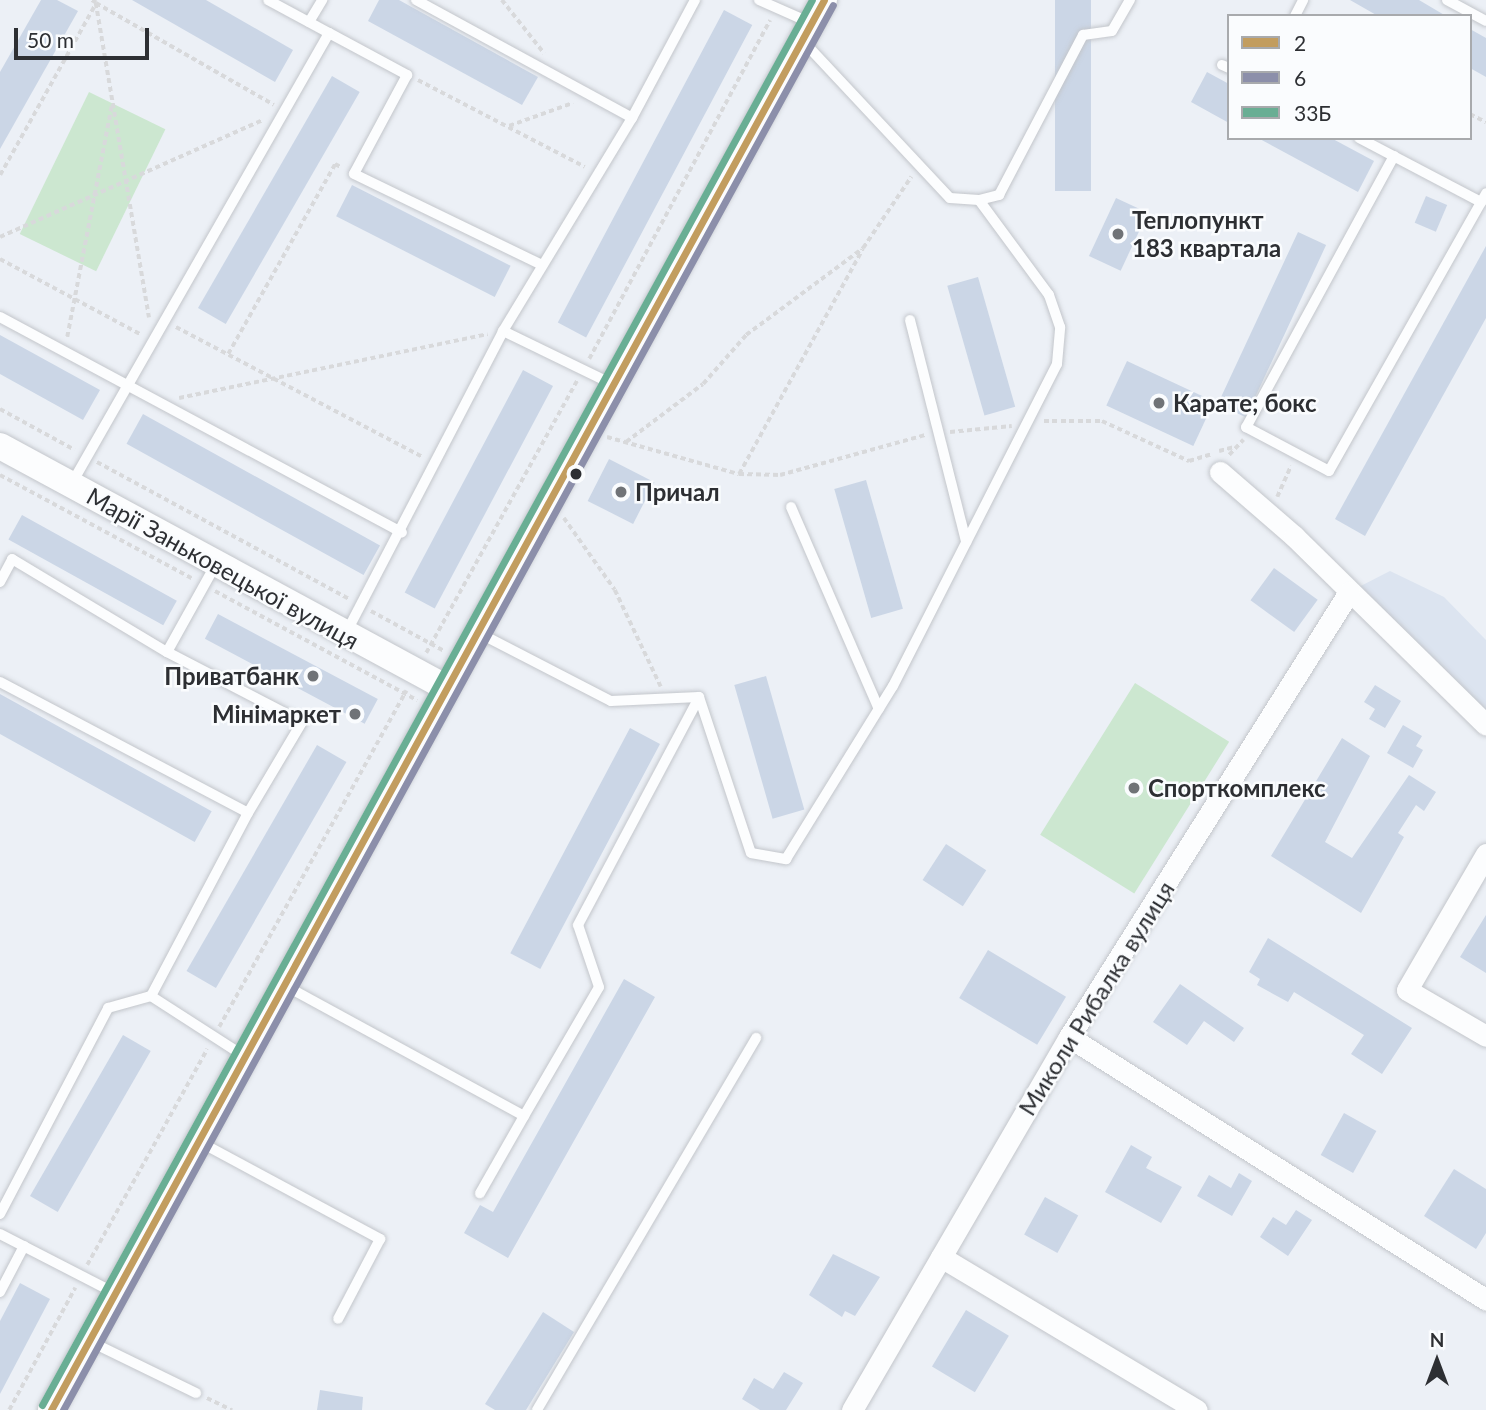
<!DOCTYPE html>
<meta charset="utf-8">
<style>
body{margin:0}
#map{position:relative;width:1486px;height:1410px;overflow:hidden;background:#ecf0f6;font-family:Lato,sans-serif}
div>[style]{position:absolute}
.built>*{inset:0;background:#dce4f0}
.green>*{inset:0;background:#cce7d0;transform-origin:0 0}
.building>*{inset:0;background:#cbd6e6;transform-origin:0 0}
.path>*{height:3.5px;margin-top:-1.75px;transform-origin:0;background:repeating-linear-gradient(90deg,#d8d9db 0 5px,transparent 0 8.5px)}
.roads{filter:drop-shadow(0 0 2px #c3c6cb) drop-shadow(0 0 2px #c3c6cb)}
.service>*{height:10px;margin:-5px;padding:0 5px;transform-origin:5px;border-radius:5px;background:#fcfdfe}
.minor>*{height:21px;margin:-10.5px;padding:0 10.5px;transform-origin:10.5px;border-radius:10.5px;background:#fcfdfe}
.tertiary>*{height:26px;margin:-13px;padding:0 13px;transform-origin:13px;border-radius:13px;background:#fcfdfe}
.bus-1>*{height:7px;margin:-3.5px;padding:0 3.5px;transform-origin:3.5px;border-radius:3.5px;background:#c29d5f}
.bus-2>*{height:7px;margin:-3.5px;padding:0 3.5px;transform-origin:3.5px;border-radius:3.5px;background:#8c8faa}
.bus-3>*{height:7px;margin:-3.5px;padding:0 3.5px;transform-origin:3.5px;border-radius:3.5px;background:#69ae94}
.dots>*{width:19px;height:19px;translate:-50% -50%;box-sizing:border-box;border:4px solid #fafcfe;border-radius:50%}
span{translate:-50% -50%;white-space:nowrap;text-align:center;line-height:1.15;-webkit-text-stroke:5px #fafcfe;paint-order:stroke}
.poi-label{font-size:24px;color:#2d2f33;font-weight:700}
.left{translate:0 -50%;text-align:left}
.right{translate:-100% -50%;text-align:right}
.street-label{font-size:24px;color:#2d2f33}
.legend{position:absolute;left:1227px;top:14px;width:245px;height:126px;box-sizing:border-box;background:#fafcfe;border:2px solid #a8aaad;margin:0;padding:9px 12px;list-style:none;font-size:21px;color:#2d2f33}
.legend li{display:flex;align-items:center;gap:14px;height:35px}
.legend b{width:35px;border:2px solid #a8aaad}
.north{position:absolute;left:1402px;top:1326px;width:70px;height:70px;-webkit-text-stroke:5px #fafcfe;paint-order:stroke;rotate:0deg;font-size:19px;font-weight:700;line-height:28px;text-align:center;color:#2d2f33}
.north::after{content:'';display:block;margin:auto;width:24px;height:32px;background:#2d2f33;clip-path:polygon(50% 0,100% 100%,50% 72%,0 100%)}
.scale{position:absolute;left:14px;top:28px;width:135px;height:32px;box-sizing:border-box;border:4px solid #2d2f33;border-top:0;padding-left:9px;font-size:21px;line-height:24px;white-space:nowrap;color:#2d2f33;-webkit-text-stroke:5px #fafcfe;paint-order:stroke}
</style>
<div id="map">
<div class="built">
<div style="clip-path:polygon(1390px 571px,1444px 597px,1486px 640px,1486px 725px,1349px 592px)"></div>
</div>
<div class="green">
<div style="left:89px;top:92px;width:85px;height:158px;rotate:26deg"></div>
<div style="left:1135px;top:683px;width:111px;height:179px;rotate:32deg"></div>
</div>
<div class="building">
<div style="clip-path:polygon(41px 0,57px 0,78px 11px,0 149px,0 72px)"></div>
<div style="clip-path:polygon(132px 0,206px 0,293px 50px,275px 82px)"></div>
<div style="clip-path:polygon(379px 0,399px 0,538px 77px,522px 105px,368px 21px)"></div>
<div style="left:1055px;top:0;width:36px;height:191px"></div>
<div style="clip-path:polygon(1350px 0,1419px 0,1446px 16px,1378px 16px)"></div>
<div style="left:724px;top:10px;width:32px;height:354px;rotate:28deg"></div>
<div style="clip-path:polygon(1470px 29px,1486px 38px,1486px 77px,1470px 68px)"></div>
<div style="clip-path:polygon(1207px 72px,1229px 84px,1229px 123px,1191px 102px)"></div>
<div style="left:332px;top:76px;width:32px;height:268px;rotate:30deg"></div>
<div style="clip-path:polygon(1258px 138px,1331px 138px,1374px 161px,1358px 192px)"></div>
<div style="left:352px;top:185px;width:178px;height:35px;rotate:27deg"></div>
<div style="left:1426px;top:196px;width:23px;height:29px;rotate:23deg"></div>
<div style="left:1116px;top:198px;width:35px;height:64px;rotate:25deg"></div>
<div style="left:1298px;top:232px;width:31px;height:190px;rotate:25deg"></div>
<div style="clip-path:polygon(1486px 246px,1486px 318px,1365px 536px,1335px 519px)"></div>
<div style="left:978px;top:277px;width:135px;height:32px;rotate:74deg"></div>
<div style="clip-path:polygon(0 335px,100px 390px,83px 420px,0 374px)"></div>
<div style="left:1127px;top:361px;width:96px;height:49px;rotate:25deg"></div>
<div style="left:523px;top:370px;width:34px;height:252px;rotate:28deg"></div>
<div style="left:143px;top:414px;width:271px;height:34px;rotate:29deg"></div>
<div style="left:609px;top:459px;width:51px;height:47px;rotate:27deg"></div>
<div style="left:866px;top:480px;width:134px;height:33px;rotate:74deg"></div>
<div style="left:22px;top:515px;width:177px;height:28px;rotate:29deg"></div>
<div style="left:1274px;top:568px;width:54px;height:40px;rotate:36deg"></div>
<div style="left:218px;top:614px;width:181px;height:28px;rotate:28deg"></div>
<div style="left:766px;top:676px;width:139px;height:33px;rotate:74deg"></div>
<div style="clip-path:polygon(1375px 685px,1401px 701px,1385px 728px,1369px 719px,1375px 709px,1364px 702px)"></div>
<div style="left:0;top:694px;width:242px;height:35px;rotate:29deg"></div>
<div style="clip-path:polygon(1403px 725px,1422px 736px,1416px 746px,1423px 750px,1413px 768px,1387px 753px)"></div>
<div style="left:630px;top:728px;width:34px;height:255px;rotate:28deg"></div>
<div style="clip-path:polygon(1342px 738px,1370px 756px,1325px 842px,1352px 858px,1409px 775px,1436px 792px,1424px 811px,1416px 805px,1398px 833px,1404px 837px,1361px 913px,1271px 856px)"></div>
<div style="left:317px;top:745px;width:34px;height:261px;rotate:30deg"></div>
<div style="left:946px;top:844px;width:48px;height:43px;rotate:33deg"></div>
<div style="clip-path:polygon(1486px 915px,1486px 973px,1460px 957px)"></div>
<div style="clip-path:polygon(1268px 938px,1412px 1028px,1382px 1074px,1351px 1054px,1364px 1035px,1294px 992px,1288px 1002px,1257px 985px,1260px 979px,1249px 972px)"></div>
<div style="left:988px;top:950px;width:91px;height:56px;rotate:31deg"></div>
<div style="clip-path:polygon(624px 979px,655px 997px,508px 1258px,464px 1233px,480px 1205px,493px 1212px)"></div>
<div style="clip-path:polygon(1180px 984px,1244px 1028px,1234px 1042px,1204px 1021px,1187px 1045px,1153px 1022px)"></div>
<div style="left:123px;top:1035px;width:32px;height:186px;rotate:30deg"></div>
<div style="left:1344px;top:1113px;width:37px;height:48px;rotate:29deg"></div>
<div style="clip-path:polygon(1131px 1145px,1152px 1157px,1146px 1168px,1182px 1187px,1161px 1223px,1105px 1192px)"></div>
<div style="clip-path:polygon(1454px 1169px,1486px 1189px,1486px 1233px,1476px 1249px,1424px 1216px)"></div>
<div style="clip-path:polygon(1239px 1173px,1252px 1181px,1232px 1216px,1197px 1196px,1209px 1175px,1231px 1188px)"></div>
<div style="left:1045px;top:1197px;width:38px;height:43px;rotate:29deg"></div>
<div style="clip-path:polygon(1296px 1210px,1312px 1220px,1288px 1256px,1260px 1237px,1273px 1217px,1286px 1225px)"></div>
<div style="clip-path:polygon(833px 1254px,880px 1277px,855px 1316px,845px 1311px,842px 1317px,809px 1295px)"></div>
<div style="clip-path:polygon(20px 1283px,50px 1299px,0 1394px,0 1321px)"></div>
<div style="left:966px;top:1310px;width:50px;height:66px;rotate:31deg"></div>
<div style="clip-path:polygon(543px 1312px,574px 1332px,526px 1410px,495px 1410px,485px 1404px)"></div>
<div style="clip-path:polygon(784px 1372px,803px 1383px,786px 1410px,760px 1410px,742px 1399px,754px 1378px,773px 1389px)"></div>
<div style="clip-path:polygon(320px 1390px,363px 1397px,362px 1410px,317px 1410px)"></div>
</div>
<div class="path">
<div style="left:502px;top:0;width:68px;rotate:51.6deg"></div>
<div style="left:96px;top:3px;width:319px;rotate:80.4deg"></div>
<div style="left:96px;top:3px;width:205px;rotate:29.8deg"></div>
<div style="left:418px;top:80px;width:188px;rotate:27.5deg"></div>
<div style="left:1470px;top:114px;width:18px;rotate:27deg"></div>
<div style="left:509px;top:126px;width:68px;rotate:-19.8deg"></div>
<div style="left:0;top:175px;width:197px;rotate:-60.8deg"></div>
<div style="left:96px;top:3px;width:6px;rotate:-149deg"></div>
<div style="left:0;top:237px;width:288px;rotate:-24deg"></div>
<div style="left:0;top:259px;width:161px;rotate:28.2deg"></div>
<div style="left:176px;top:327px;width:279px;rotate:27.8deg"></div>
<div style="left:67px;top:337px;width:237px;rotate:-79.1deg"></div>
<div style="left:228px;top:354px;width:218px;rotate:-60.6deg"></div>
<div style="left:335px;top:164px;width:7px;rotate:27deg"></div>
<div style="left:589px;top:359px;width:384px;rotate:-61.9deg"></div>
<div style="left:179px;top:398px;width:315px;rotate:-11.7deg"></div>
<div style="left:0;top:409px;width:85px;rotate:28.7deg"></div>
<div style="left:1044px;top:421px;width:58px"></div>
<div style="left:1102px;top:421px;width:96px;rotate:24.7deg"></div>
<div style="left:1189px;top:461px;width:24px;rotate:-17deg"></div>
<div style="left:950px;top:432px;width:62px;rotate:-5.5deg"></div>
<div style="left:607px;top:437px;width:137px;rotate:15.7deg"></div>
<div style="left:739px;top:474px;width:41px;rotate:1.4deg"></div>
<div style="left:780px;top:475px;width:150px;rotate:-15.4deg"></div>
<div style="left:626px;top:442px;width:96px;rotate:-37deg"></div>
<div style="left:703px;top:384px;width:65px;rotate:-48.7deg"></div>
<div style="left:746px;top:335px;width:146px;rotate:-36.6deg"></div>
<div style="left:863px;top:248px;width:86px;rotate:-55.9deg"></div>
<div style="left:1219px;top:451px;width:16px;rotate:-15deg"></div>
<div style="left:1229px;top:455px;width:21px;rotate:-47deg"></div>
<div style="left:97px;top:462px;width:287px;rotate:28.5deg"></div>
<div style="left:739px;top:474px;width:256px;rotate:-61.2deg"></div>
<div style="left:0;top:475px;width:219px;rotate:28.3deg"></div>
<div style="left:1277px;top:497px;width:34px;rotate:-66deg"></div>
<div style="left:564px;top:518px;width:88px;rotate:54.7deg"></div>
<div style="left:615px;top:590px;width:107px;rotate:64.6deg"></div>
<div style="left:215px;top:591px;width:230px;rotate:28.4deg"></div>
<div style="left:371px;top:611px;width:83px;rotate:28.7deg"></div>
<div style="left:426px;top:653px;width:311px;rotate:-61deg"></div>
<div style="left:219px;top:1027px;width:385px;rotate:-60.9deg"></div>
<div style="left:87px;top:1265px;width:247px;rotate:-60.9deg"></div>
<div style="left:207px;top:1398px;width:28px;rotate:26deg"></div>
<div style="left:9px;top:1410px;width:139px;rotate:-61.6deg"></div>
</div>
<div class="roads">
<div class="service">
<div style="left:416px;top:0;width:246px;rotate:28.6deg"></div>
<div style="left:759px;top:0;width:57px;rotate:23.9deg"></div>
<div style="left:1447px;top:0;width:44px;rotate:28.3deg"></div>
<div style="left:1295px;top:16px;width:18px;rotate:-63deg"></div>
<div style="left:309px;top:22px;width:26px;rotate:-59deg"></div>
<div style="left:329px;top:33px;width:89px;rotate:28.3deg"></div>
<div style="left:407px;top:75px;width:112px;rotate:118.2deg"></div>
<div style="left:354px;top:174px;width:209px;rotate:25.8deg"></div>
<div style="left:802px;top:40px;width:216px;rotate:46.9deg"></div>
<div style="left:950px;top:198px;width:29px;rotate:4deg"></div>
<div style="left:979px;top:200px;width:21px;rotate:-14deg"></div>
<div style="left:999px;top:195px;width:181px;rotate:-62.3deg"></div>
<div style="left:1083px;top:35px;width:29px;rotate:-8deg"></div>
<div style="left:1112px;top:31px;width:36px;rotate:-60deg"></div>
<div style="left:1222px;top:65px;width:8px;rotate:23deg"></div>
<div style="left:1359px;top:138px;width:138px;rotate:27.7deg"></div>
<div style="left:1394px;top:156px;width:309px;rotate:118.6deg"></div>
<div style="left:1246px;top:427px;width:94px;rotate:27.9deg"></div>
<div style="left:1329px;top:471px;width:319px;rotate:-60.5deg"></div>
<div style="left:0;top:317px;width:456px;rotate:28.2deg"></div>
<div style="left:910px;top:320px;width:229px;rotate:75.8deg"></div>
<div style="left:503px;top:331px;width:121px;rotate:25.9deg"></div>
<div style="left:72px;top:483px;width:518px;rotate:-60.27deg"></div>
<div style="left:329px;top:33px;width:69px;rotate:-151.6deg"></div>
<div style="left:791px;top:507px;width:220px;rotate:66.5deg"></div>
<div style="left:0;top:582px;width:26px;rotate:-62deg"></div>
<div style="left:12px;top:559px;width:181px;rotate:31deg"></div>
<div style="left:167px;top:652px;width:101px;rotate:-60.9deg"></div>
<div style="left:346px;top:633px;width:340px;rotate:-62.5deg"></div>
<div style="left:503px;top:331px;width:249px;rotate:-58.8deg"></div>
<div style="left:632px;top:118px;width:134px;rotate:-61.9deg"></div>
<div style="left:479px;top:633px;width:148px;rotate:27.3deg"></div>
<div style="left:611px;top:701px;width:88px;rotate:-2.6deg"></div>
<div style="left:699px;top:697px;width:164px;rotate:71.6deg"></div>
<div style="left:751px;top:853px;width:36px;rotate:10deg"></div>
<div style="left:786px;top:859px;width:203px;rotate:-58.3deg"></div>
<div style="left:893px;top:686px;width:361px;rotate:-63deg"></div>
<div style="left:1057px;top:364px;width:37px;rotate:-85deg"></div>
<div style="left:1060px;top:327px;width:34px;rotate:-109deg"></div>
<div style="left:1049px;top:295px;width:118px;rotate:-126.4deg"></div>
<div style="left:0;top:682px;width:280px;rotate:27.8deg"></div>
<div style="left:248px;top:813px;width:106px;rotate:-59.3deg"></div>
<div style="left:302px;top:722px;width:152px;rotate:-152.6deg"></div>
<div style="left:284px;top:985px;width:273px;rotate:28.6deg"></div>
<div style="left:524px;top:1116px;width:89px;rotate:119.7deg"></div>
<div style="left:244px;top:1056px;width:111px;rotate:-147.2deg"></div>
<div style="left:151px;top:996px;width:207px;rotate:-62.1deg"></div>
<div style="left:524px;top:1116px;width:149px;rotate:-59.8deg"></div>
<div style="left:599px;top:987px;width:65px;rotate:-108.7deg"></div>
<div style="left:578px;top:925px;width:258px;rotate:-62deg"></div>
<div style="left:198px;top:1141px;width:207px;rotate:28.3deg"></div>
<div style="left:380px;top:1239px;width:90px;rotate:117.7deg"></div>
<div style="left:0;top:1214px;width:233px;rotate:-62.3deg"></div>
<div style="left:108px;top:1008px;width:45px;rotate:-15.6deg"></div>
<div style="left:0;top:1234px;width:129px;rotate:27.2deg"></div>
<div style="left:0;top:1292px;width:52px;rotate:-62.4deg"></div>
<div style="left:89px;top:1341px;width:119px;rotate:25.9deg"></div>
<div style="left:537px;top:1410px;width:432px;rotate:-59.5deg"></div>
</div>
<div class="minor">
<div style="left:1220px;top:472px;width:98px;rotate:40.9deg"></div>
<div style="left:1294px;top:536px;width:269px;rotate:44.5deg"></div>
<div style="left:1486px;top:854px;width:157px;rotate:120.2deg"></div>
<div style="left:1407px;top:990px;width:91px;rotate:30.2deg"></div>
<div style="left:1069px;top:1037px;width:493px;rotate:32.2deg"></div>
<div style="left:941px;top:1257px;width:298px;rotate:30.9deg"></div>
<div style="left:852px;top:1410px;width:432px;rotate:-59.8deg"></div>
<div style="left:1069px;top:1037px;width:526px;rotate:-57.82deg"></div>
</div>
<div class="tertiary">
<div style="left:0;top:446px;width:508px;rotate:28.43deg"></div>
<div style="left:51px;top:1410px;width:1608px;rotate:-61.27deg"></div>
</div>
</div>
<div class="bus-1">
<div style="left:51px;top:1410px;width:1608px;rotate:-61.27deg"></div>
</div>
<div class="bus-2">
<div style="left:63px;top:1410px;width:1602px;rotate:-61.28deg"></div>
</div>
<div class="bus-3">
<div style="left:42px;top:1405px;width:1602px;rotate:-61.28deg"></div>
</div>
<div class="dots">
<div style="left:1118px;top:234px;background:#707377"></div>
<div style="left:1159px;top:403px;background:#707377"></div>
<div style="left:576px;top:474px;background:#2d2f33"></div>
<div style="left:621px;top:492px;background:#707377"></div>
<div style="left:313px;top:676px;background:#707377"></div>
<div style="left:355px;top:714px;background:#707377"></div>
<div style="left:1134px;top:788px;background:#707377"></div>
</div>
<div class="poi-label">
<span class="left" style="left:1132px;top:234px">Теплопункт<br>183 квартала</span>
<span class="left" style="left:1173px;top:403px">Карате; бокс</span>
<span class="left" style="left:635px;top:492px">Причал</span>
<span class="right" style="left:299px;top:676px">Приватбанк</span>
<span class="right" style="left:341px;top:714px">Мінімаркет</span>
<span class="left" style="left:1148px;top:788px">Спорткомплекс</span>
</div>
<div class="street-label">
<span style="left:223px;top:568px;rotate:29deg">Марії Заньковецької вулиця</span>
<span style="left:1096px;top:998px;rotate:-58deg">Миколи Рибалка вулиця</span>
</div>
<ul class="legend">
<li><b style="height:9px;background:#c29d5f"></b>2</li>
<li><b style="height:9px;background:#8c8faa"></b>6</li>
<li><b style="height:9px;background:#69ae94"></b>33Б</li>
</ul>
<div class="north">N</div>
<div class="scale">50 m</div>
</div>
